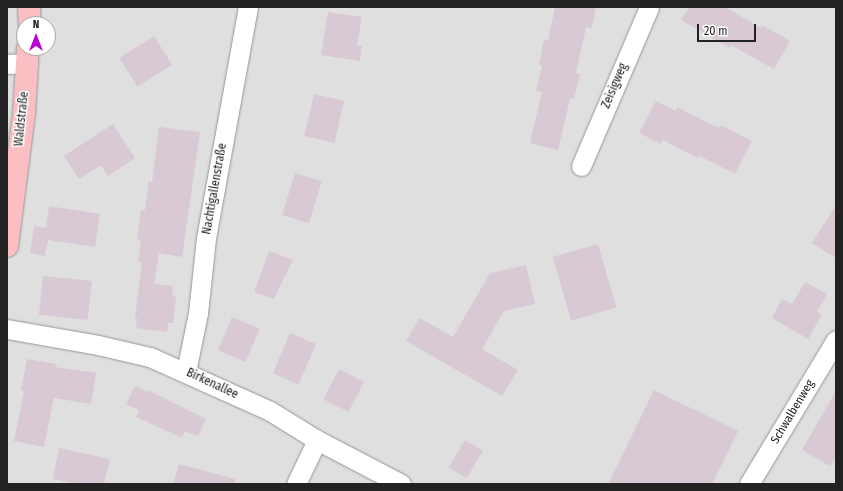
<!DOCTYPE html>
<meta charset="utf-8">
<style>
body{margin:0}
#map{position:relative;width:843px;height:491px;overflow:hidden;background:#f2e8ed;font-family:"Fira Sans Condensed",sans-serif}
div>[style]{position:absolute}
.residential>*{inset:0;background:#dfdfe0}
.building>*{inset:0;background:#d9c9d4;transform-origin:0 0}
.roads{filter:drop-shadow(0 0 1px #969696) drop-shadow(0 0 1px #969696)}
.street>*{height:19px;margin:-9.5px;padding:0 9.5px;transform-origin:9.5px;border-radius:9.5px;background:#fff}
.secondary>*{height:22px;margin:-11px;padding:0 11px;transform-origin:11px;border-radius:11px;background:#fabec3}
span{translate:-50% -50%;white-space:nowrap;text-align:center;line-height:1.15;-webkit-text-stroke:3px #fff;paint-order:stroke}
.street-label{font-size:12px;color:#222}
.frame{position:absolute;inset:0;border:8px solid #222;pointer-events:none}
.north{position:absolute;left:16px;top:16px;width:40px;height:40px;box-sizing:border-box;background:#fff;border:1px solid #a7a7a7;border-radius:50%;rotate:0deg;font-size:11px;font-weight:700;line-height:16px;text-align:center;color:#222}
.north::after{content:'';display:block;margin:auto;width:14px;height:18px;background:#b701d2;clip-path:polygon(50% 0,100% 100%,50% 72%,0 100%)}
.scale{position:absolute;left:697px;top:24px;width:59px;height:18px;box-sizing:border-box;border:2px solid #222;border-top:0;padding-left:5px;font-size:12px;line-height:14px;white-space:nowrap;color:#222;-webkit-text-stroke:3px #fff;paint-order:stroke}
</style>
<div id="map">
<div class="residential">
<div style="clip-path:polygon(evenodd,7px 7px,836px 7px,836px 484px,7px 484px,7px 7px,24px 24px,48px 24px,48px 48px,24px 48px,24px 24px)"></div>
</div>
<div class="building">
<div style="clip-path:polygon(555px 7px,596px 7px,592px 28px,586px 27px,576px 73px,580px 74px,574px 99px,570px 99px,558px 150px,530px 143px,542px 92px,536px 91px,542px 65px,539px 65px,544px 40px,548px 41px)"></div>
<div style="clip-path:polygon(689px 7px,725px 7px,761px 28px,762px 25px,790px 41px,774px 69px,731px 45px,730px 48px,681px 20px)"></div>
<div style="clip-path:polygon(328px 12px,362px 17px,357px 45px,362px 46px,360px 61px,321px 55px)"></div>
<div style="left:154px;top:36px;width:34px;height:41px;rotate:58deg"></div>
<div style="left:314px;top:94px;width:31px;height:43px;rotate:13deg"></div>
<div style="clip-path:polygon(656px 101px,676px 111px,677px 107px,719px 128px,721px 125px,752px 141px,735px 174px,699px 156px,697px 158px,663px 140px,661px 144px,639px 133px)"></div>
<div style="clip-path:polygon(113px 124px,135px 158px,108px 176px,101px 165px,79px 179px,64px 156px)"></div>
<div style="clip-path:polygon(159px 127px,200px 132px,182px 257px,159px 253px,154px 284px,173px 286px,172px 295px,176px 296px,173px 323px,168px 323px,167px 332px,136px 328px,137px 318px,135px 318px,142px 262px,138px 262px,141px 240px,137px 239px,141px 210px,145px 210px,149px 180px,152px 183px)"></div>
<div style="left:295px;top:173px;width:28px;height:44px;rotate:17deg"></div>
<div style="clip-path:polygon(836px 205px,836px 258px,812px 243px)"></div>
<div style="clip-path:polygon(49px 206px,100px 214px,95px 247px,48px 240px,45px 256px,30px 253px,34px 226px,46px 228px)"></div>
<div style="left:598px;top:244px;width:66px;height:47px;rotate:74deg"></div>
<div style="clip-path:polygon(269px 251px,293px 260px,274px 299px,254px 292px)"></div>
<div style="clip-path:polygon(526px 265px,535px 304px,504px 311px,482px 349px,518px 370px,502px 396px,406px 341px,420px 318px,453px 337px,490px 273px)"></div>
<div style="left:43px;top:276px;width:49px;height:39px;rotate:6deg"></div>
<div style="clip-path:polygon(805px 282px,827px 294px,817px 312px,822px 315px,808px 339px,772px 318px,782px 299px,792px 304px)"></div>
<div style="left:232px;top:317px;width:30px;height:36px;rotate:23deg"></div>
<div style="left:290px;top:333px;width:28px;height:44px;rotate:23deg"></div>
<div style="clip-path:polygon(27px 359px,56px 364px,55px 367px,96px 373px,91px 404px,54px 398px,44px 447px,14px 441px,24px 391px,21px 391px)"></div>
<div style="left:339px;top:369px;width:28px;height:34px;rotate:27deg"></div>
<div style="clip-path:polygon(135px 386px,147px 392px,148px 390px,206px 419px,198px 436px,185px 431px,182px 438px,136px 417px,139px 410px,126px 404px)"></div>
<div style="clip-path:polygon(654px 390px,738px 431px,712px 484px,608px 484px)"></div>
<div style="clip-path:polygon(836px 391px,836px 457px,830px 466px,802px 450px)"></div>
<div style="left:465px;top:440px;width:21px;height:32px;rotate:31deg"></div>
<div style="clip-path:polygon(59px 448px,110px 459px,104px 484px,76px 484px,53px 479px)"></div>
<div style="clip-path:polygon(179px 464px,235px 479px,234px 484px,173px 484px)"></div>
</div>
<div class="roads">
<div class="street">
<div style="left:7px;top:64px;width:21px;rotate:-3deg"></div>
<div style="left:581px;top:166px;width:173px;rotate:-66.8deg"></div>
<div style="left:7px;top:329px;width:92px;rotate:10deg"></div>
<div style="left:98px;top:345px;width:53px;rotate:13deg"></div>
<div style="left:150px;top:357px;width:132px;rotate:24.2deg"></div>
<div style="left:270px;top:411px;width:55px;rotate:31.7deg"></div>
<div style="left:317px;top:440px;width:95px;rotate:27.6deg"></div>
<div style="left:186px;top:372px;width:60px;rotate:-78.5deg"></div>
<div style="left:198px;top:313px;width:75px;rotate:-83.9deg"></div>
<div style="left:206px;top:238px;width:235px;rotate:-79.7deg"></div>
<div style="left:296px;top:484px;width:49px;rotate:-64.5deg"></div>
<div style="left:749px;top:484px;width:168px;rotate:-58.9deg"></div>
</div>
<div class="secondary">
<div style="left:29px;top:7px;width:17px;rotate:87deg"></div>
<div style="left:7px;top:246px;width:134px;rotate:-82.7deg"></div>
<div style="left:24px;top:113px;width:65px;rotate:-86.5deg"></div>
</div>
</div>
<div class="street-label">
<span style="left:615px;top:86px;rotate:-67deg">Zeisigweg</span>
<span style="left:22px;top:119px;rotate:-84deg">Waldstraße</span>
<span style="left:215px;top:189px;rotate:-80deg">Nachtigallenstraße</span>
<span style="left:212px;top:384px;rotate:25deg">Birkenallee</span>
<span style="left:793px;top:412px;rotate:-59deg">Schwalbenweg</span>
</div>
<div class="frame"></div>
<div class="north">N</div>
<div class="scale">20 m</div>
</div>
